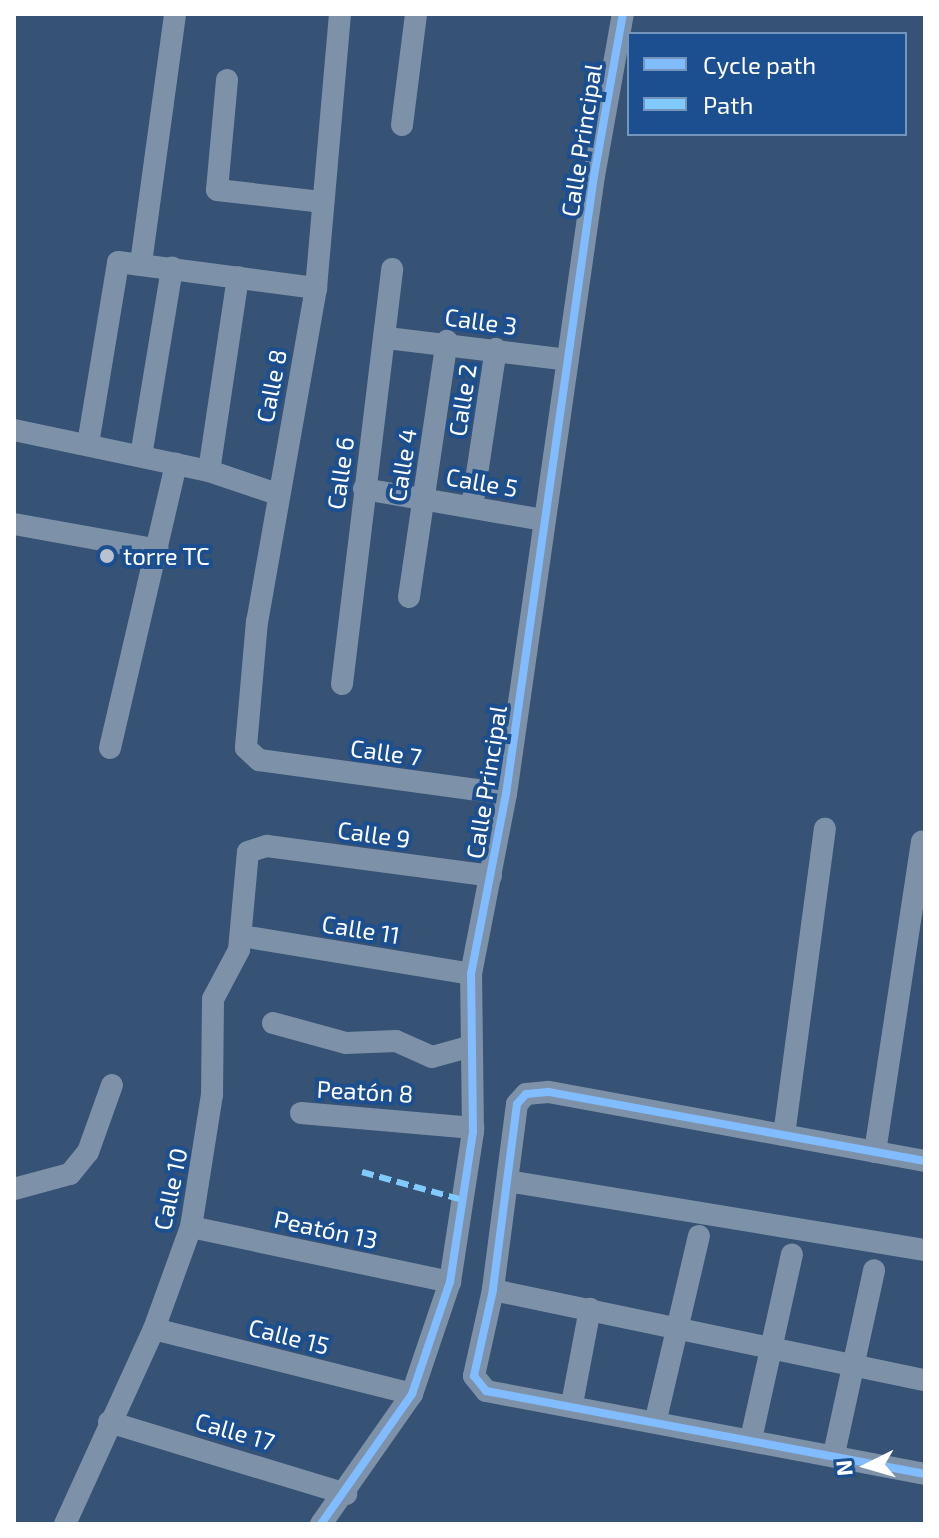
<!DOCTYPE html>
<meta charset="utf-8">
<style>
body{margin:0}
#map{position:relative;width:939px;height:1538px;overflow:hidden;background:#365274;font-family:"Exo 2",sans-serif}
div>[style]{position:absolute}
.minor>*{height:22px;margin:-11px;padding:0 11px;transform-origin:11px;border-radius:11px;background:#7d92a8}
.quiet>*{height:6px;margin-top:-3px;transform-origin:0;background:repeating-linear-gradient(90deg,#80caff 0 12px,transparent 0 18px)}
.cycleway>*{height:8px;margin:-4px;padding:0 4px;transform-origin:4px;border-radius:4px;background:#80bcff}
.dots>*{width:22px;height:22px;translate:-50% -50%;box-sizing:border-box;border:4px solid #1b4f8f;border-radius:50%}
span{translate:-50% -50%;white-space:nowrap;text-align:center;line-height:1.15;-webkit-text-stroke:8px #1b4f8f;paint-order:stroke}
.street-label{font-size:24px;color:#fff}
.poi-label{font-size:24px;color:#fff}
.left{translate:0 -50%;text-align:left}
.frame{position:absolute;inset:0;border:16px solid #fff;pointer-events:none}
.legend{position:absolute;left:627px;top:32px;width:280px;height:104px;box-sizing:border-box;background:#1b4f8f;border:2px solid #7695bc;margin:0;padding:10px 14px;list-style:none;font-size:24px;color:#fff}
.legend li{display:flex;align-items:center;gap:16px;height:40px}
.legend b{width:40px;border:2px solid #7695bc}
.north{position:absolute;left:827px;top:1426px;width:80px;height:80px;-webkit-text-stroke:6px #1b4f8f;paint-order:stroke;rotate:265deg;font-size:22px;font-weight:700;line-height:32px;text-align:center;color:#fff}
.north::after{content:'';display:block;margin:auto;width:28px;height:36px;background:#fff;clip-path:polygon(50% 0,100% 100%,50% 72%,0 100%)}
</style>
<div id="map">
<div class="minor">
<div style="left:340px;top:14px;width:275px;rotate:95deg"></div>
<div style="left:316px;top:288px;width:338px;rotate:100deg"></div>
<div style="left:257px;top:621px;width:127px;rotate:95deg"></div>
<div style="left:246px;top:748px;width:18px;rotate:43deg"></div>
<div style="left:259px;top:760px;width:249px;rotate:7.8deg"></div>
<div style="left:227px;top:80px;width:110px;rotate:95.2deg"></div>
<div style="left:217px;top:190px;width:107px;rotate:6.5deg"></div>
<div style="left:402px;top:125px;width:112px;rotate:-82.8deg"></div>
<div style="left:141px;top:263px;width:251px;rotate:-82.2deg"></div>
<div style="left:387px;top:338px;width:182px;rotate:6.9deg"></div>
<div style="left:14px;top:430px;width:199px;rotate:11.9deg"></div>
<div style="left:209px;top:471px;width:72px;rotate:18.7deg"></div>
<div style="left:88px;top:444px;width:184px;rotate:-80.6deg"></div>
<div style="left:118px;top:262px;width:200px;rotate:7.5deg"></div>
<div style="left:141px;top:456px;width:191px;rotate:-80.6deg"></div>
<div style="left:209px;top:471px;width:196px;rotate:-81.5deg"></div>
<div style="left:364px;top:489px;width:183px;rotate:9.8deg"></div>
<div style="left:472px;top:507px;width:160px;rotate:-81.4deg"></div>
<div style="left:14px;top:524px;width:146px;rotate:10.2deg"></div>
<div style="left:409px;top:597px;width:259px;rotate:-81.6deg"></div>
<div style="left:342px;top:684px;width:418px;rotate:-83.1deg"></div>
<div style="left:110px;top:748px;width:292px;rotate:-76.9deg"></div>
<div style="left:242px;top:936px;width:232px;rotate:9.4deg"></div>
<div style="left:273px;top:1023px;width:76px;rotate:15.3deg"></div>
<div style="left:346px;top:1043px;width:50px;rotate:-2.3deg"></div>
<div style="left:396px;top:1041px;width:39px;rotate:24deg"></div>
<div style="left:432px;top:1057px;width:41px;rotate:-15.4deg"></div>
<div style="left:301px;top:1113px;width:173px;rotate:5deg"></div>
<div style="left:784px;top:1135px;width:309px;rotate:-82.4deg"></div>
<div style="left:875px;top:1152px;width:314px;rotate:-81.4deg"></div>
<div style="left:925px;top:1161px;width:383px;rotate:-169.6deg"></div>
<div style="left:548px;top:1092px;width:22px;rotate:175deg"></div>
<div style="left:526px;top:1094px;width:13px;rotate:132deg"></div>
<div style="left:517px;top:1104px;width:188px;rotate:97.4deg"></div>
<div style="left:493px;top:1290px;width:88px;rotate:102.5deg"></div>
<div style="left:474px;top:1376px;width:19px;rotate:51deg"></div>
<div style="left:486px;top:1391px;width:447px;rotate:10.7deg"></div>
<div style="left:508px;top:1181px;width:423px;rotate:9.4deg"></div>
<div style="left:14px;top:1189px;width:58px;rotate:-15deg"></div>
<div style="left:70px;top:1174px;width:28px;rotate:-51deg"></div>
<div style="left:88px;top:1152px;width:71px;rotate:-70.3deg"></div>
<div style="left:191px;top:1227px;width:265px;rotate:12deg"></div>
<div style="left:493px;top:1290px;width:441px;rotate:11.8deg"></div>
<div style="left:154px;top:1329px;width:266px;rotate:14.1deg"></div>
<div style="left:572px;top:1404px;width:97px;rotate:-79.3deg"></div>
<div style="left:656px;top:1419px;width:188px;rotate:-76.8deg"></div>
<div style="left:109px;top:1422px;width:248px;rotate:16.9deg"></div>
<div style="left:751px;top:1439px;width:189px;rotate:-77.5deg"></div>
<div style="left:834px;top:1454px;width:188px;rotate:-77.7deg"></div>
<div style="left:65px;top:1524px;width:214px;rotate:-65.5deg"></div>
<div style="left:154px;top:1329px;width:109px;rotate:-70.1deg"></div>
<div style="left:191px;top:1227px;width:134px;rotate:-81deg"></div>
<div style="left:212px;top:1095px;width:96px;rotate:-89.4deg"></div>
<div style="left:213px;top:999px;width:55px;rotate:-62deg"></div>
<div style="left:239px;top:950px;width:98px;rotate:-84.8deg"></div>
<div style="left:248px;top:852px;width:20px;rotate:-18deg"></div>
<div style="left:267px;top:846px;width:226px;rotate:7.6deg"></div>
<div style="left:321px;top:1524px;width:159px;rotate:-55deg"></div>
<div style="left:412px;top:1394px;width:118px;rotate:-71.3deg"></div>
<div style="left:450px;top:1282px;width:152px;rotate:-81.3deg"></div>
<div style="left:473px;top:1132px;width:158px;rotate:-90.7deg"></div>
<div style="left:471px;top:974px;width:183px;rotate:-79deg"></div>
<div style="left:506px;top:794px;width:624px;rotate:-81.9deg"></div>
<div style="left:594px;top:176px;width:165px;rotate:-79.9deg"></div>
</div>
<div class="quiet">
<div style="left:362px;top:1172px;width:105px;rotate:15.5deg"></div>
</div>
<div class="cycleway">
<div style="left:925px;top:1161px;width:383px;rotate:-169.6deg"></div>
<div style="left:548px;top:1092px;width:22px;rotate:175deg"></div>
<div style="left:526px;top:1094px;width:13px;rotate:132deg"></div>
<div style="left:517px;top:1104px;width:188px;rotate:97.4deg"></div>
<div style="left:493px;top:1290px;width:88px;rotate:102.5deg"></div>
<div style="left:474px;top:1376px;width:19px;rotate:51deg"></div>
<div style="left:486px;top:1391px;width:447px;rotate:10.7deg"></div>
<div style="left:321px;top:1524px;width:159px;rotate:-55deg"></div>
<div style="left:412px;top:1394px;width:118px;rotate:-71.3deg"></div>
<div style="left:450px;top:1282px;width:152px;rotate:-81.3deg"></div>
<div style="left:473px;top:1132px;width:158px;rotate:-90.7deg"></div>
<div style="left:471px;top:974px;width:183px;rotate:-79deg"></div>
<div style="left:506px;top:794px;width:624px;rotate:-81.9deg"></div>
<div style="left:594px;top:176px;width:165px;rotate:-79.9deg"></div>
</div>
<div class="dots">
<div style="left:107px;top:556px;background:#b9c2ce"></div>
</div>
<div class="street-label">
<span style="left:581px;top:140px;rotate:-81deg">Calle Principal</span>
<span style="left:481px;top:321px;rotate:8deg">Calle 3</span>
<span style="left:271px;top:386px;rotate:-79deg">Calle 8</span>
<span style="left:462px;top:400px;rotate:-81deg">Calle 2</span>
<span style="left:402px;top:465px;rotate:-81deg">Calle 4</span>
<span style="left:340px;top:473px;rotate:-82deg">Calle 6</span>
<span style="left:482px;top:482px;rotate:10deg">Calle 5</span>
<span style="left:386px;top:752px;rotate:8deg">Calle 7</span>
<span style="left:486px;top:782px;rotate:-81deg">Calle Principal</span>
<span style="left:374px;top:834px;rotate:8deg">Calle 9</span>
<span style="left:361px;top:929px;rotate:9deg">Calle 11</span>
<span style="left:365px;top:1091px;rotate:3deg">Peatón 8</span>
<span style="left:170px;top:1189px;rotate:-78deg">Calle 10</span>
<span style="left:326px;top:1229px;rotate:12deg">Peatón 13</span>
<span style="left:289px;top:1336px;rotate:14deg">Calle 15</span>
<span style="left:235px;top:1431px;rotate:16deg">Calle 17</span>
</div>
<div class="poi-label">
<span class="left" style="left:123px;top:556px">torre TC</span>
</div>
<div class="frame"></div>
<ul class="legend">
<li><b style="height:10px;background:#80bcff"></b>Cycle path</li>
<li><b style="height:10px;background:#80caff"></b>Path</li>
</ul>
<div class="north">N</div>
</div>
